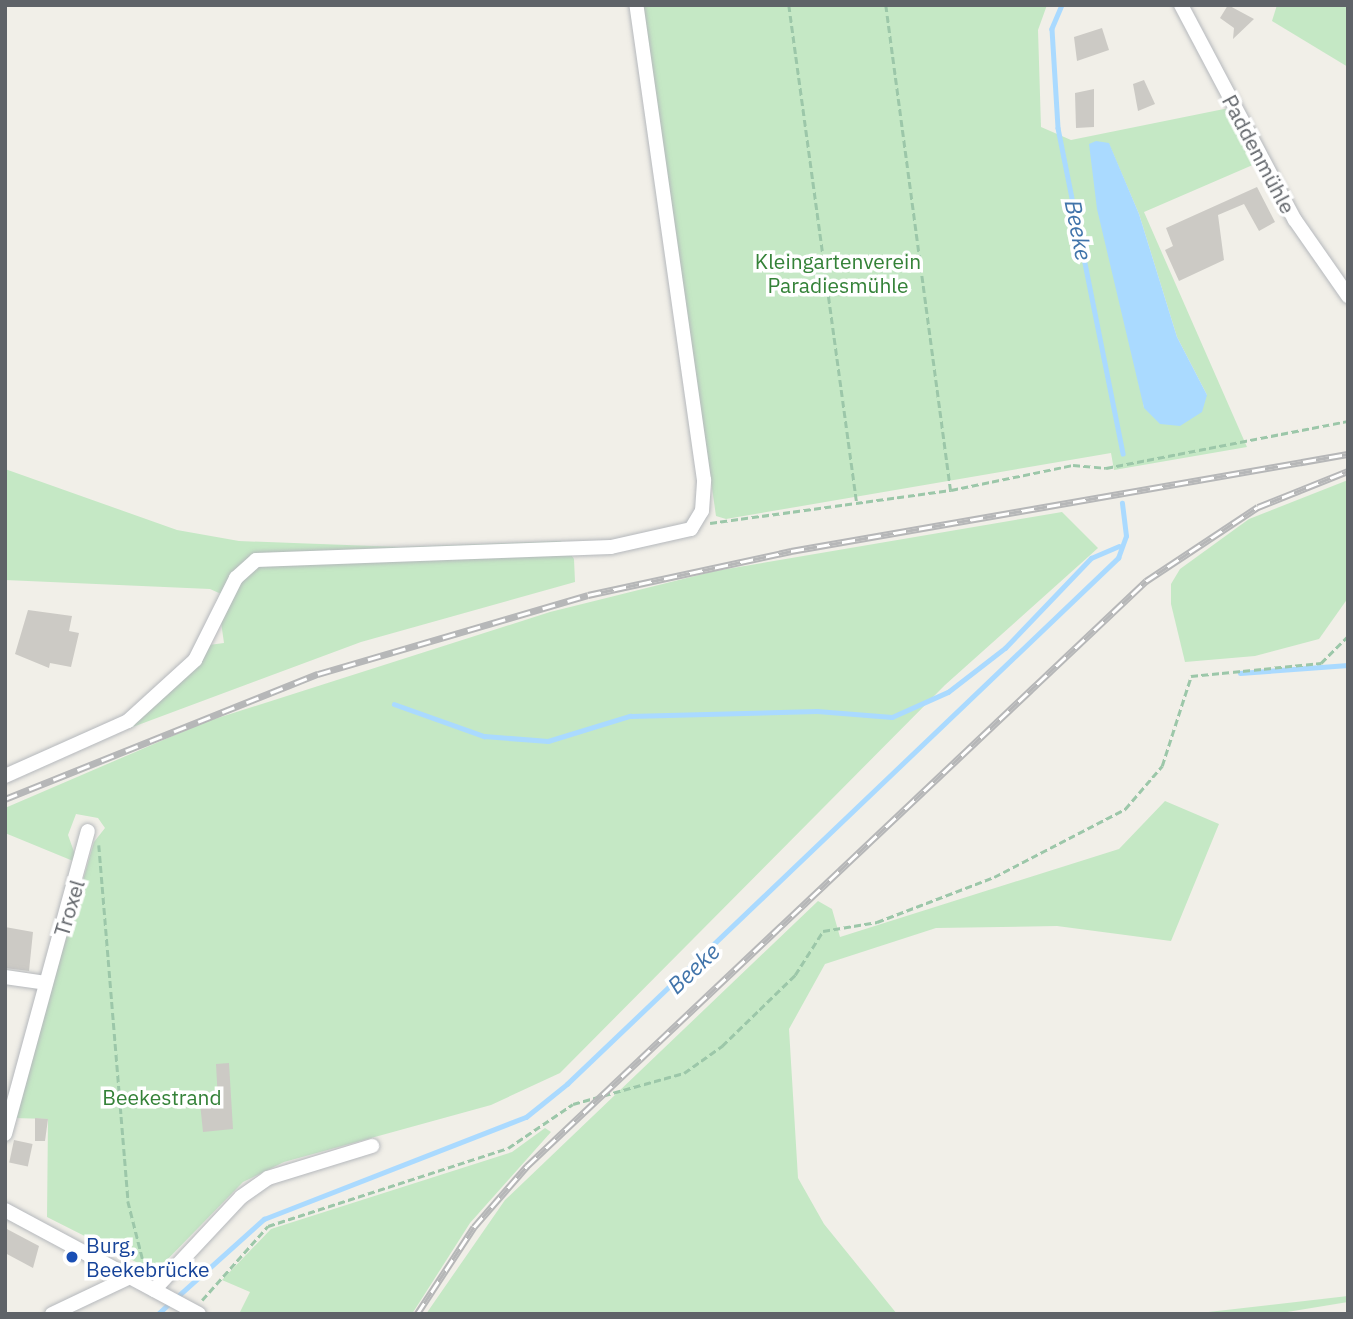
<!DOCTYPE html>
<meta charset="utf-8">
<style>
body{margin:0}
#map{position:relative;width:1353px;height:1319px;overflow:hidden;background:#f1efe8;font-family:"IBM Plex Sans",sans-serif}
div>[style]{position:absolute}
.green>*{inset:0;background:#c5e8c5}
.water>*{inset:0;background:#aadaff}
.stream>*{height:4.5px;margin:-2.25px;padding:0 2.25px;transform-origin:2.25px;border-radius:2.25px;background:#aadaff}
.building>*{inset:0;background:#cccac5;transform-origin:0 0}
.path>*{height:2.5px;margin-top:-1.25px;transform-origin:0;background:repeating-linear-gradient(90deg,#9cc7a9 0 7px,transparent 0 10.5px)}
.roads{filter:drop-shadow(0 0 2px #b5b8bc) drop-shadow(0 0 2px #b5b8bc)}
.minor>*{height:14px;margin:-7px;padding:0 7px;transform-origin:7px;border-radius:7px;background:#fff}
.rail>*{height:7px;margin-top:-3.5px;transform-origin:0;background:repeating-linear-gradient(90deg,#fff 0 13px,#b6b7b8 0 26px);box-sizing:border-box;border-block:2px solid #b6b7b8}
.dots>*{width:19px;height:19px;translate:-50% -50%;box-sizing:border-box;border:4px solid #fff;border-radius:50%}
span{translate:-50% -50%;white-space:nowrap;text-align:center;line-height:1.15;-webkit-text-stroke:7px #fff;paint-order:stroke}
.street-label{font-size:21px;color:#5f6368}
.park-label{font-size:21px;color:#348238}
.transit-label{font-size:21px;color:#164399}
.left{translate:0 -50%;text-align:left}
.water-label{font-size:23px;color:#4174aa;font-style:italic}
.frame{position:absolute;inset:0;border:7px solid #5f6368;pointer-events:none}
</style>
<div id="map">
<div class="green">
<div style="clip-path:polygon(evenodd,643px 5px,1047px 5px,1038px 30px,1041px 127px,1071px 140px,1229px 108px,1255px 164px,1144px 212px,1247px 447px,1114px 470px,1111px 453px,726px 519px,716px 516px,643px 5px,1109px 144px,1139px 214px,1177px 337px,1207px 395px,1144px 408px,1109px 144px)"></div>
<div style="clip-path:polygon(1277px 5px,1348px 5px,1348px 67px,1272px 21px)"></div>
<div style="clip-path:polygon(5px 469px,177px 530px,239px 541px,400px 547px,561px 541px,574px 559px,575px 582px,361px 642px,130px 728px,209px 645px,224px 643px,221px 622px,230px 598px,210px 589px,5px 580px)"></div>
<div style="clip-path:polygon(1348px 480px,1348px 598px,1319px 639px,1255px 656px,1185px 662px,1171px 604px,1171px 584px,1180px 569px,1249px 519px)"></div>
<div style="clip-path:polygon(1062px 512px,1098px 548px,945px 685px,560px 1073px,491px 1105px,284px 1162px,243px 1182px,160px 1267px,140px 1264px,47px 1217px,48px 1119px,14px 1118px,94px 842px,105px 828px,98px 818px,76px 814px,68px 835px,78px 863px,5px 833px,5px 808px,205px 722px,550px 612px,715px 571px)"></div>
<div style="clip-path:polygon(1165px 801px,1219px 824px,1171px 941px,1057px 926px,936px 928px,825px 964px,789px 1029px,798px 1178px,824px 1224px,897px 1314px,426px 1314px,505px 1200px,818px 901px,832px 909px,840px 937px,1119px 849px)"></div>
<div style="clip-path:polygon(545px 1128px,551px 1132px,470px 1223px,412px 1314px,239px 1314px,250px 1292px,222px 1280px,271px 1229px,512px 1152px)"></div>
<div style="clip-path:polygon(1348px 1296px,1348px 1302px,1275px 1314px,1191px 1314px)"></div>
</div>
<div class="water">
<div style="clip-path:polygon(1096px 141px,1109px 143px,1139px 214px,1177px 337px,1207px 395px,1202px 412px,1180px 426px,1160px 424px,1144px 408px,1097px 209px,1089px 144px)"></div>
</div>
<div class="stream">
<div style="left:1062px;top:5px;width:26px;rotate:113deg"></div>
<div style="left:1052px;top:29px;width:99px;rotate:86.5deg"></div>
<div style="left:1058px;top:128px;width:332px;rotate:78.7deg"></div>
<div style="left:1240px;top:673px;width:108px;rotate:-4.2deg"></div>
<div style="left:394px;top:704px;width:96px;rotate:19.6deg"></div>
<div style="left:484px;top:736px;width:64px;rotate:4.5deg"></div>
<div style="left:548px;top:741px;width:86px;rotate:-17deg"></div>
<div style="left:630px;top:716px;width:187px;rotate:-1.5deg"></div>
<div style="left:817px;top:711px;width:75px;rotate:4.6deg"></div>
<div style="left:892px;top:717px;width:61px;rotate:-24.1deg"></div>
<div style="left:948px;top:692px;width:72px;rotate:-37.7deg"></div>
<div style="left:1005px;top:648px;width:124px;rotate:-46.3deg"></div>
<div style="left:1091px;top:558px;width:30px;rotate:-23deg"></div>
<div style="left:177px;top:1297px;width:117px;rotate:-41.9deg"></div>
<div style="left:264px;top:1219px;width:281px;rotate:-21.3deg"></div>
<div style="left:526px;top:1117px;width:53px;rotate:-38.8deg"></div>
<div style="left:567px;top:1084px;width:762px;rotate:-43.67deg"></div>
<div style="left:1118px;top:558px;width:23px;rotate:-70deg"></div>
<div style="left:1126px;top:536px;width:33px;rotate:-97deg"></div>
<div style="left:158px;top:1314px;width:16px;rotate:-43deg"></div>
</div>
<div class="building">
<div style="clip-path:polygon(1228px 5px,1254px 19px,1233px 39px,1234px 28px,1220px 18px)"></div>
<div style="clip-path:polygon(1102px 28px,1109px 50px,1077px 61px,1074px 37px)"></div>
<div style="clip-path:polygon(1144px 80px,1155px 104px,1138px 111px,1133px 84px)"></div>
<div style="clip-path:polygon(1094px 89px,1094px 127px,1076px 128px,1075px 93px)"></div>
<div style="clip-path:polygon(1257px 187px,1275px 222px,1259px 231px,1244px 204px,1218px 215px,1224px 260px,1179px 281px,1165px 250px,1173px 246px,1166px 228px)"></div>
<div style="clip-path:polygon(28px 610px,72px 616px,69px 631px,79px 633px,71px 667px,50px 663px,49px 668px,15px 654px)"></div>
<div style="clip-path:polygon(5px 927px,33px 932px,29px 971px,5px 968px)"></div>
<div style="clip-path:polygon(229px 1063px,233px 1129px,203px 1132px,200px 1103px,218px 1101px,216px 1064px)"></div>
<div style="clip-path:polygon(35px 1118px,48px 1119px,45px 1141px,35px 1141px)"></div>
<div style="left:14px;top:1140px;width:19px;height:23px;rotate:12deg"></div>
<div style="clip-path:polygon(5px 1228px,39px 1246px,33px 1268px,5px 1253px)"></div>
</div>
<div class="path">
<div style="left:789px;top:5px;width:504px;rotate:82.24deg"></div>
<div style="left:886px;top:5px;width:489px;rotate:82.4deg"></div>
<div style="left:710px;top:523px;width:243px;rotate:-7.8deg"></div>
<div style="left:951px;top:490px;width:125px;rotate:-11.6deg"></div>
<div style="left:1073px;top:465px;width:33px;rotate:5deg"></div>
<div style="left:1106px;top:468px;width:247px;rotate:-11deg"></div>
<div style="left:99px;top:845px;width:357px;rotate:85.3deg"></div>
<div style="left:128px;top:1201px;width:73px;rotate:75.8deg"></div>
<div style="left:202px;top:1300px;width:99px;rotate:-48.3deg"></div>
<div style="left:268px;top:1226px;width:252px;rotate:-18deg"></div>
<div style="left:508px;top:1148px;width:78px;rotate:-34.1deg"></div>
<div style="left:573px;top:1104px;width:115px;rotate:-15.6deg"></div>
<div style="left:684px;top:1073px;width:47px;rotate:-35.4deg"></div>
<div style="left:722px;top:1046px;width:102px;rotate:-44.2deg"></div>
<div style="left:795px;top:975px;width:52px;rotate:-57.5deg"></div>
<div style="left:823px;top:931px;width:55px;rotate:-9.5deg"></div>
<div style="left:877px;top:922px;width:125px;rotate:-21deg"></div>
<div style="left:994px;top:877px;width:148px;rotate:-27.4deg"></div>
<div style="left:1125px;top:809px;width:57px;rotate:-49.3deg"></div>
<div style="left:1162px;top:766px;width:95px;rotate:-72.1deg"></div>
<div style="left:1191px;top:676px;width:131px;rotate:-5.7deg"></div>
<div style="left:1321px;top:663px;width:38px;rotate:-45deg"></div>
</div>
<div class="roads">
<div class="minor">
<div style="left:1181px;top:5px;width:243px;rotate:62.1deg"></div>
<div style="left:1295px;top:220px;width:93px;rotate:55.1deg"></div>
<div style="left:5px;top:776px;width:135px;rotate:-24.1deg"></div>
<div style="left:128px;top:721px;width:91px;rotate:-42.3deg"></div>
<div style="left:195px;top:660px;width:92px;rotate:-63.4deg"></div>
<div style="left:236px;top:578px;width:27px;rotate:-42deg"></div>
<div style="left:256px;top:560px;width:355px;rotate:-2.1deg"></div>
<div style="left:611px;top:547px;width:82px;rotate:-12.7deg"></div>
<div style="left:691px;top:529px;width:21px;rotate:-59deg"></div>
<div style="left:702px;top:511px;width:31px;rotate:-86deg"></div>
<div style="left:704px;top:480px;width:480px;rotate:-98.1deg"></div>
<div style="left:5px;top:977px;width:41px;rotate:8.3deg"></div>
<div style="left:5px;top:1134px;width:314px;rotate:-74.7deg"></div>
<div style="left:5px;top:1210px;width:220px;rotate:28.2deg"></div>
<div style="left:154px;top:1290px;width:127px;rotate:-46.9deg"></div>
<div style="left:241px;top:1197px;width:33px;rotate:-35deg"></div>
<div style="left:268px;top:1178px;width:109px;rotate:-17.1deg"></div>
<div style="left:52px;top:1314px;width:86px;rotate:-25.4deg"></div>
</div>
</div>
<div class="rail">
<div style="left:5px;top:799px;width:337px;rotate:-21.8deg"></div>
<div style="left:318px;top:674px;width:281px;rotate:-16.3deg"></div>
<div style="left:588px;top:595px;width:208px;rotate:-12.2deg"></div>
<div style="left:791px;top:551px;width:565px;rotate:-9.88deg"></div>
<div style="left:417px;top:1314px;width:104px;rotate:-56.8deg"></div>
<div style="left:474px;top:1227px;width:81px;rotate:-49deg"></div>
<div style="left:527px;top:1166px;width:852px;rotate:-43.38deg"></div>
<div style="left:1146px;top:581px;width:134px;rotate:-33.5deg"></div>
<div style="left:1258px;top:507px;width:97px;rotate:-21.8deg"></div>
</div>
<div class="dots">
<div style="left:72px;top:1257px;background:#1a4fb4"></div>
</div>
<div class="street-label">
<span style="left:1259px;top:154px;rotate:62deg">Paddenmühle</span>
<span style="left:69px;top:908px;rotate:-73deg">Troxel</span>
</div>
<div class="park-label">
<span style="left:838px;top:273px">Kleingartenverein<br>Paradiesmühle</span>
<span style="left:162px;top:1097px">Beekestrand</span>
</div>
<div class="transit-label">
<span class="left" style="left:86px;top:1257px">Burg,<br>Beekebrücke</span>
</div>
<div class="water-label">
<span style="left:1079px;top:230px;rotate:79deg">Beeke</span>
<span style="left:693px;top:968px;rotate:-43deg">Beeke</span>
</div>
<div class="frame"></div>
</div>
